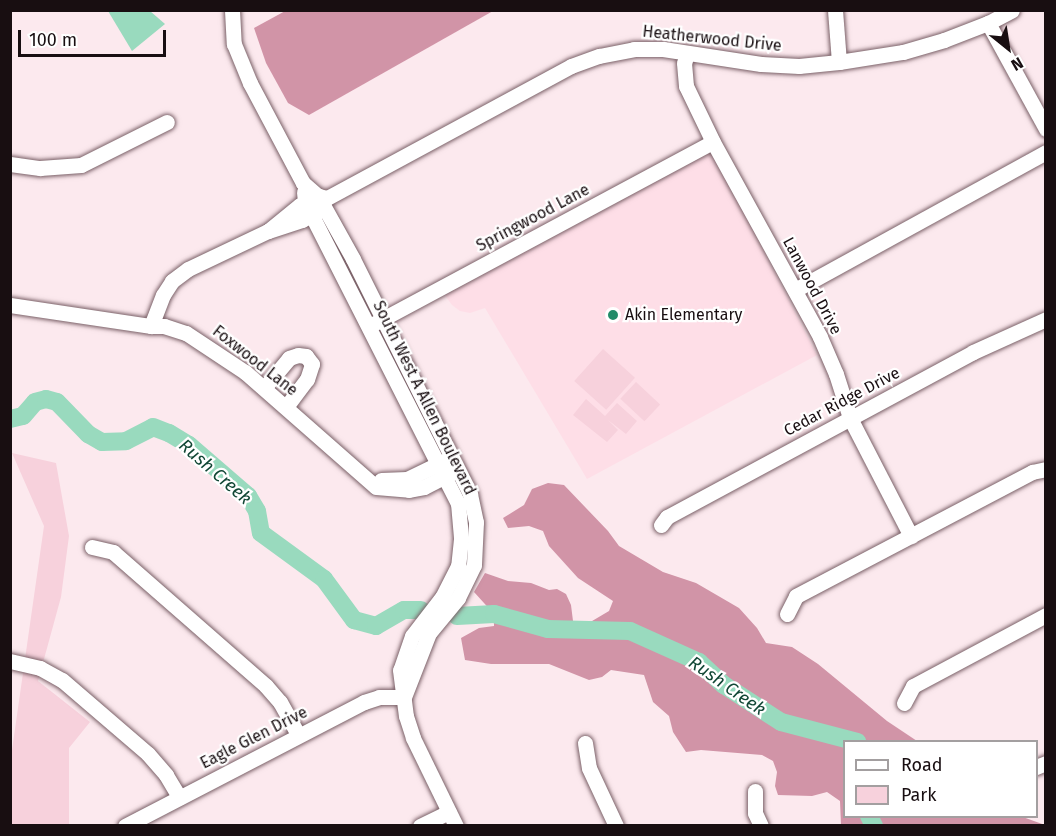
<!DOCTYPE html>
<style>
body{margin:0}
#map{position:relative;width:1056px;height:836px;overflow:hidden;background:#fce9ee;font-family:"Fira Sans",sans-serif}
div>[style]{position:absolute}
.built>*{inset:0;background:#fedee7}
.green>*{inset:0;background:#f7d1dc;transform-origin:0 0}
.forest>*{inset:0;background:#d194a7}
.water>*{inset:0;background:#99dabe}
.river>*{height:18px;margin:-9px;padding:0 9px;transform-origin:9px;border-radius:9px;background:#99dabe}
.roads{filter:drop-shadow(0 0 2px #7a6067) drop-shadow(0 0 2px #7a6067)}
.minor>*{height:15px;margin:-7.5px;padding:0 7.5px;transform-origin:7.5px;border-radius:7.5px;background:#fff}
.dots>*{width:16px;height:16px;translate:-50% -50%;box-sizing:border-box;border:3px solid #fff;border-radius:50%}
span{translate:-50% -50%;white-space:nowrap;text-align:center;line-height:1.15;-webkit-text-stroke:4.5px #fff;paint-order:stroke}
.street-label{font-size:16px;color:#180e11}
.poi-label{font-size:16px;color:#180e11}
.left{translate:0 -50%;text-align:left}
.water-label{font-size:18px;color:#114735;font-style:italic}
.frame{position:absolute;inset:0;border:12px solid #180e11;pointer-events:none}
.legend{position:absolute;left:843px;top:740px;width:195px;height:78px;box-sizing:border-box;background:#fff;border:2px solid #a39fa0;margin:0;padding:8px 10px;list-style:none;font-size:18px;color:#180e11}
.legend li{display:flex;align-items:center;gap:12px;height:30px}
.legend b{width:30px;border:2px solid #a39fa0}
.north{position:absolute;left:978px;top:18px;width:60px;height:60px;-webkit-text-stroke:4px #fff;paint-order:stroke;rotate:150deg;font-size:16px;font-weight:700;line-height:24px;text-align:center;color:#180e11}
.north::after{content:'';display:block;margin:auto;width:21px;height:27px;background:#180e11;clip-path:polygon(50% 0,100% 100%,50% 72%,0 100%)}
.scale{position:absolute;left:18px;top:30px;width:148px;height:27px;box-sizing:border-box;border:3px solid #180e11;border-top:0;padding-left:8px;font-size:18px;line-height:21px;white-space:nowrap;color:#180e11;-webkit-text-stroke:4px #fff;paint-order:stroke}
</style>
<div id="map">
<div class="built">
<div style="clip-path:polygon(712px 150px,817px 355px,587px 479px,485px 308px,470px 313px,460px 311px,452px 305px,444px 294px)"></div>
</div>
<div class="green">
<div style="left:603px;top:349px;width:43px;height:43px;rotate:42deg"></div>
<div style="left:636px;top:382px;width:33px;height:23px;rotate:43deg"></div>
<div style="clip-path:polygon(586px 399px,605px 416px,617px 403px,637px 421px,626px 434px,608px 420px,618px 430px,607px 442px,573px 415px)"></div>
<div style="clip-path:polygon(12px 453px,56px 463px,69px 536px,61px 597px,38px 681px,90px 722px,69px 748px,69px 825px,11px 826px,11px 757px,44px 526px)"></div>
</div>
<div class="forest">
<div style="clip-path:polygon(287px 10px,493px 10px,493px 11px,309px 115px,288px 103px,266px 63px,254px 28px)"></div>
<div style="clip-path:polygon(548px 483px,564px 485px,608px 531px,619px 546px,663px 572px,696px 583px,739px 608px,757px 628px,766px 643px,792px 647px,818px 664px,887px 721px,917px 741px,844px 742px,844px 816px,1020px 816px,1045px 825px,841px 825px,840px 801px,827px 792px,812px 796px,778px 795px,775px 786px,777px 772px,773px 761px,762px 755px,701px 750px,686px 752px,673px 732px,669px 716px,653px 702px,644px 675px,611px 670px,602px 677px,589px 680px,549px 664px,491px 664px,465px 660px,461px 638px,479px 628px,494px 626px,494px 614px,474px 592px,485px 573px,508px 581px,531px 583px,549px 590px,557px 589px,566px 594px,571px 605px,573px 621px,587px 624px,609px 611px,613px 601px,578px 578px,549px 546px,543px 531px,529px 526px,508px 528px,503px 518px,524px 505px,532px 489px)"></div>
</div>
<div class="water">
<div style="clip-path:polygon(108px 11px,150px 11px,165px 24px,132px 51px)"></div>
</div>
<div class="river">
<div style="left:10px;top:419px;width:13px;rotate:-13deg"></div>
<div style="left:23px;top:416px;width:18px;rotate:-49deg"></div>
<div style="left:35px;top:402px;width:11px;rotate:-15deg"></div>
<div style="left:46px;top:399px;width:11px;rotate:15deg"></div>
<div style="left:57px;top:402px;width:45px;rotate:45.9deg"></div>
<div style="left:88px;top:434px;width:16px;rotate:30deg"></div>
<div style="left:102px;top:442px;width:24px;rotate:-2deg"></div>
<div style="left:126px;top:441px;width:30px;rotate:-27deg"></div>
<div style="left:153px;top:427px;width:17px;rotate:21deg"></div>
<div style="left:169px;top:433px;width:23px;rotate:31deg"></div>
<div style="left:189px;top:445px;width:78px;rotate:40.8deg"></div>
<div style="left:248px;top:496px;width:17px;rotate:59deg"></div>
<div style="left:257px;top:511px;width:22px;rotate:80deg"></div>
<div style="left:261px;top:533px;width:78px;rotate:36.1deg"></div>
<div style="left:324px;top:579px;width:51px;rotate:53.8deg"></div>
<div style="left:354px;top:620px;width:23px;rotate:15deg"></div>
<div style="left:376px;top:626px;width:32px;rotate:-30deg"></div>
<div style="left:404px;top:610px;width:17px"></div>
<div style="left:457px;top:616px;width:37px;rotate:-3deg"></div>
<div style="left:494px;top:614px;width:56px;rotate:15.5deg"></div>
<div style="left:548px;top:629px;width:82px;rotate:1.4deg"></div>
<div style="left:630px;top:631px;width:76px;rotate:24.2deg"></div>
<div style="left:699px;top:662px;width:34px;rotate:43deg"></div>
<div style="left:724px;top:685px;width:68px;rotate:33deg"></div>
<div style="left:781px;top:722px;width:79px;rotate:14.7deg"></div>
<div style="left:869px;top:816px;width:11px;rotate:63deg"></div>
</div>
<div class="roads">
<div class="minor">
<div style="left:232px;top:10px;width:34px;rotate:87deg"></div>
<div style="left:234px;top:44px;width:42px;rotate:67.7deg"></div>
<div style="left:250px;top:83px;width:113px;rotate:62.1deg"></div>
<div style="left:303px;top:183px;width:20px;rotate:41deg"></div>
<div style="left:318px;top:196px;width:72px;rotate:60.9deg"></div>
<div style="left:353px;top:259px;width:263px;rotate:63.5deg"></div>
<div style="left:470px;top:494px;width:29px;rotate:78deg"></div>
<div style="left:476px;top:522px;width:43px;rotate:92.7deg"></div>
<div style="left:474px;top:565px;width:37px;rotate:116deg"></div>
<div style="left:458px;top:598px;width:45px;rotate:129.6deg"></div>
<div style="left:429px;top:633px;width:69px;rotate:111.3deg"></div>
<div style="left:835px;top:10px;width:52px;rotate:85.6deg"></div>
<div style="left:988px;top:23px;width:121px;rotate:61.3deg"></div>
<div style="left:687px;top:54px;width:9px;rotate:108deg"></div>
<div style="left:684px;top:63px;width:23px;rotate:85deg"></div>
<div style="left:686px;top:86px;width:62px;rotate:64.3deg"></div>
<div style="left:713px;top:142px;width:222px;rotate:61.2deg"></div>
<div style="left:820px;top:337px;width:40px;rotate:66.6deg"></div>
<div style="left:836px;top:374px;width:46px;rotate:72.3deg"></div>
<div style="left:850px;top:418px;width:133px;rotate:62.7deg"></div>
<div style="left:10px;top:164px;width:30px;rotate:8deg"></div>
<div style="left:40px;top:168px;width:41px;rotate:-4.2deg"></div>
<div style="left:81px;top:165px;width:96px;rotate:-26.6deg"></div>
<div style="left:304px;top:192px;width:10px;rotate:84deg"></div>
<div style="left:305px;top:202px;width:338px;rotate:63.1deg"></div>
<div style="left:458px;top:503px;width:36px;rotate:85deg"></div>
<div style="left:461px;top:539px;width:27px;rotate:96deg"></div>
<div style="left:458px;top:566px;width:35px;rotate:117deg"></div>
<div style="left:442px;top:597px;width:49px;rotate:127.6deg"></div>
<div style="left:412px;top:636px;width:36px;rotate:109deg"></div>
<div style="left:400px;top:670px;width:46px;rotate:82.6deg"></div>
<div style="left:406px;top:716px;width:23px;rotate:72deg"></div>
<div style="left:413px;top:738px;width:98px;rotate:64deg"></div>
<div style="left:268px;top:231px;width:41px;rotate:-39.1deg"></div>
<div style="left:300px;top:205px;width:21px;rotate:-25deg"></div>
<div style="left:319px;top:196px;width:8px;rotate:14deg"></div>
<div style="left:327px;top:198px;width:277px;rotate:-28.4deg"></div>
<div style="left:571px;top:66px;width:30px;rotate:-20deg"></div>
<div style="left:599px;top:56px;width:36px;rotate:-11deg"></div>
<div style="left:634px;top:49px;width:29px"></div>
<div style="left:663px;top:49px;width:99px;rotate:8.7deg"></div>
<div style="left:761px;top:64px;width:38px;rotate:3deg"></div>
<div style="left:799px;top:66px;width:40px;rotate:-5.7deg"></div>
<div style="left:839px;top:62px;width:65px;rotate:-8.9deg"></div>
<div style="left:903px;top:52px;width:43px;rotate:-16.3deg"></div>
<div style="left:944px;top:40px;width:47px;rotate:-21.1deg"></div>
<div style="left:988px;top:23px;width:27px;rotate:-28deg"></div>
<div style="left:795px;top:290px;width:286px;rotate:-28.8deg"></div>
<div style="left:10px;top:305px;width:143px;rotate:8.5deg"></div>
<div style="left:151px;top:326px;width:13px"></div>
<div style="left:164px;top:326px;width:23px;rotate:18deg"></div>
<div style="left:186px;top:333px;width:71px;rotate:33.5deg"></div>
<div style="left:245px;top:372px;width:174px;rotate:41.3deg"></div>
<div style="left:376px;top:487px;width:33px;rotate:5deg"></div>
<div style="left:409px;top:490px;width:15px;rotate:-11deg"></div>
<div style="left:424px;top:487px;width:31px;rotate:-27deg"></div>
<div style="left:375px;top:323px;width:383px;rotate:-28.2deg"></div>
<div style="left:151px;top:326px;width:33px;rotate:-69deg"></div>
<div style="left:163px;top:295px;width:17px;rotate:-57deg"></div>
<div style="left:172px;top:281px;width:20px;rotate:-37deg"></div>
<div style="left:188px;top:269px;width:89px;rotate:-25.4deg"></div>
<div style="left:268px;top:231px;width:36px;rotate:-18deg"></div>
<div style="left:302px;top:220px;width:21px;rotate:-28deg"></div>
<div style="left:264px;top:388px;width:39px;rotate:-50deg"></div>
<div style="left:289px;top:358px;width:9px;rotate:-18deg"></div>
<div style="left:298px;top:355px;width:8px;rotate:7deg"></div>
<div style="left:306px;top:356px;width:10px;rotate:53deg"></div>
<div style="left:312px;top:364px;width:16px;rotate:108deg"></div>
<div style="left:307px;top:379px;width:35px;rotate:127deg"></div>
<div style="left:381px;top:480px;width:26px;rotate:-2deg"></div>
<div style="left:407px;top:479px;width:43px;rotate:-26deg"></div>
<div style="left:661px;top:525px;width:10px;rotate:-53deg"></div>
<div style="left:667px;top:517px;width:348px;rotate:-28.3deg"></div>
<div style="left:973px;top:352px;width:80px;rotate:-24.3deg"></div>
<div style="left:92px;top:547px;width:22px;rotate:13deg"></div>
<div style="left:113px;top:552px;width:203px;rotate:41.2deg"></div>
<div style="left:266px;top:686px;width:21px;rotate:49deg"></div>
<div style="left:280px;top:702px;width:38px;rotate:61deg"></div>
<div style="left:787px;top:614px;width:20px;rotate:-63deg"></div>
<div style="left:796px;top:596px;width:267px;rotate:-27.7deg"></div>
<div style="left:1032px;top:472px;width:14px;rotate:-12deg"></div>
<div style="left:10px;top:661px;width:31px;rotate:13deg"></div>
<div style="left:40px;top:668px;width:25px;rotate:29deg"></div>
<div style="left:62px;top:680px;width:113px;rotate:40.7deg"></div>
<div style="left:148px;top:754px;width:28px;rotate:49deg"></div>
<div style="left:166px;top:775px;width:26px;rotate:59deg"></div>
<div style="left:904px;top:703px;width:19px;rotate:-62deg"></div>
<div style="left:913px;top:686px;width:151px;rotate:-28.1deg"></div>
<div style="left:585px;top:743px;width:25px;rotate:81deg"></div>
<div style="left:589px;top:768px;width:64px;rotate:65deg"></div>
<div style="left:1036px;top:767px;width:11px;rotate:-22deg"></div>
<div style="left:755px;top:791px;width:22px;rotate:90deg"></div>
<div style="left:755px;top:813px;width:14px;rotate:65deg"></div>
<div style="left:125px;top:826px;width:269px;rotate:-27.4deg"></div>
<div style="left:364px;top:702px;width:16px;rotate:-18deg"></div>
<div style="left:379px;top:697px;width:25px"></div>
<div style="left:420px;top:826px;width:32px;rotate:-26deg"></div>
</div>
</div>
<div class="dots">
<div style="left:613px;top:315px;background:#228c69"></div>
</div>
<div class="street-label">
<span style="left:712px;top:39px;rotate:6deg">Heatherwood Drive</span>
<span style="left:533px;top:218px;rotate:-28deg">Springwood Lane</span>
<span style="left:812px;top:286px;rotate:62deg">Lanwood Drive</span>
<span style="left:255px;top:361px;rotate:38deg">Foxwood Lane</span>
<span style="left:424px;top:398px;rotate:64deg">South West A Allen Boulevard</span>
<span style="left:842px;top:402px;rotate:-28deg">Cedar Ridge Drive</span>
<span style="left:254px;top:738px;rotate:-27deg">Eagle Glen Drive</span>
</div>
<div class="poi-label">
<span class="left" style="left:625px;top:315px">Akin Elementary</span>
</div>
<div class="water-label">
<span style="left:215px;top:472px;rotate:41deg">Rush Creek</span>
<span style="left:727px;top:686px;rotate:35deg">Rush Creek</span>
</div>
<div class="frame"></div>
<ul class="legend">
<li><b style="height:8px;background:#fff"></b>Road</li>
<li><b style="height:16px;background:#f7d1dc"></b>Park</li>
</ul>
<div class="north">N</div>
<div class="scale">100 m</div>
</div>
